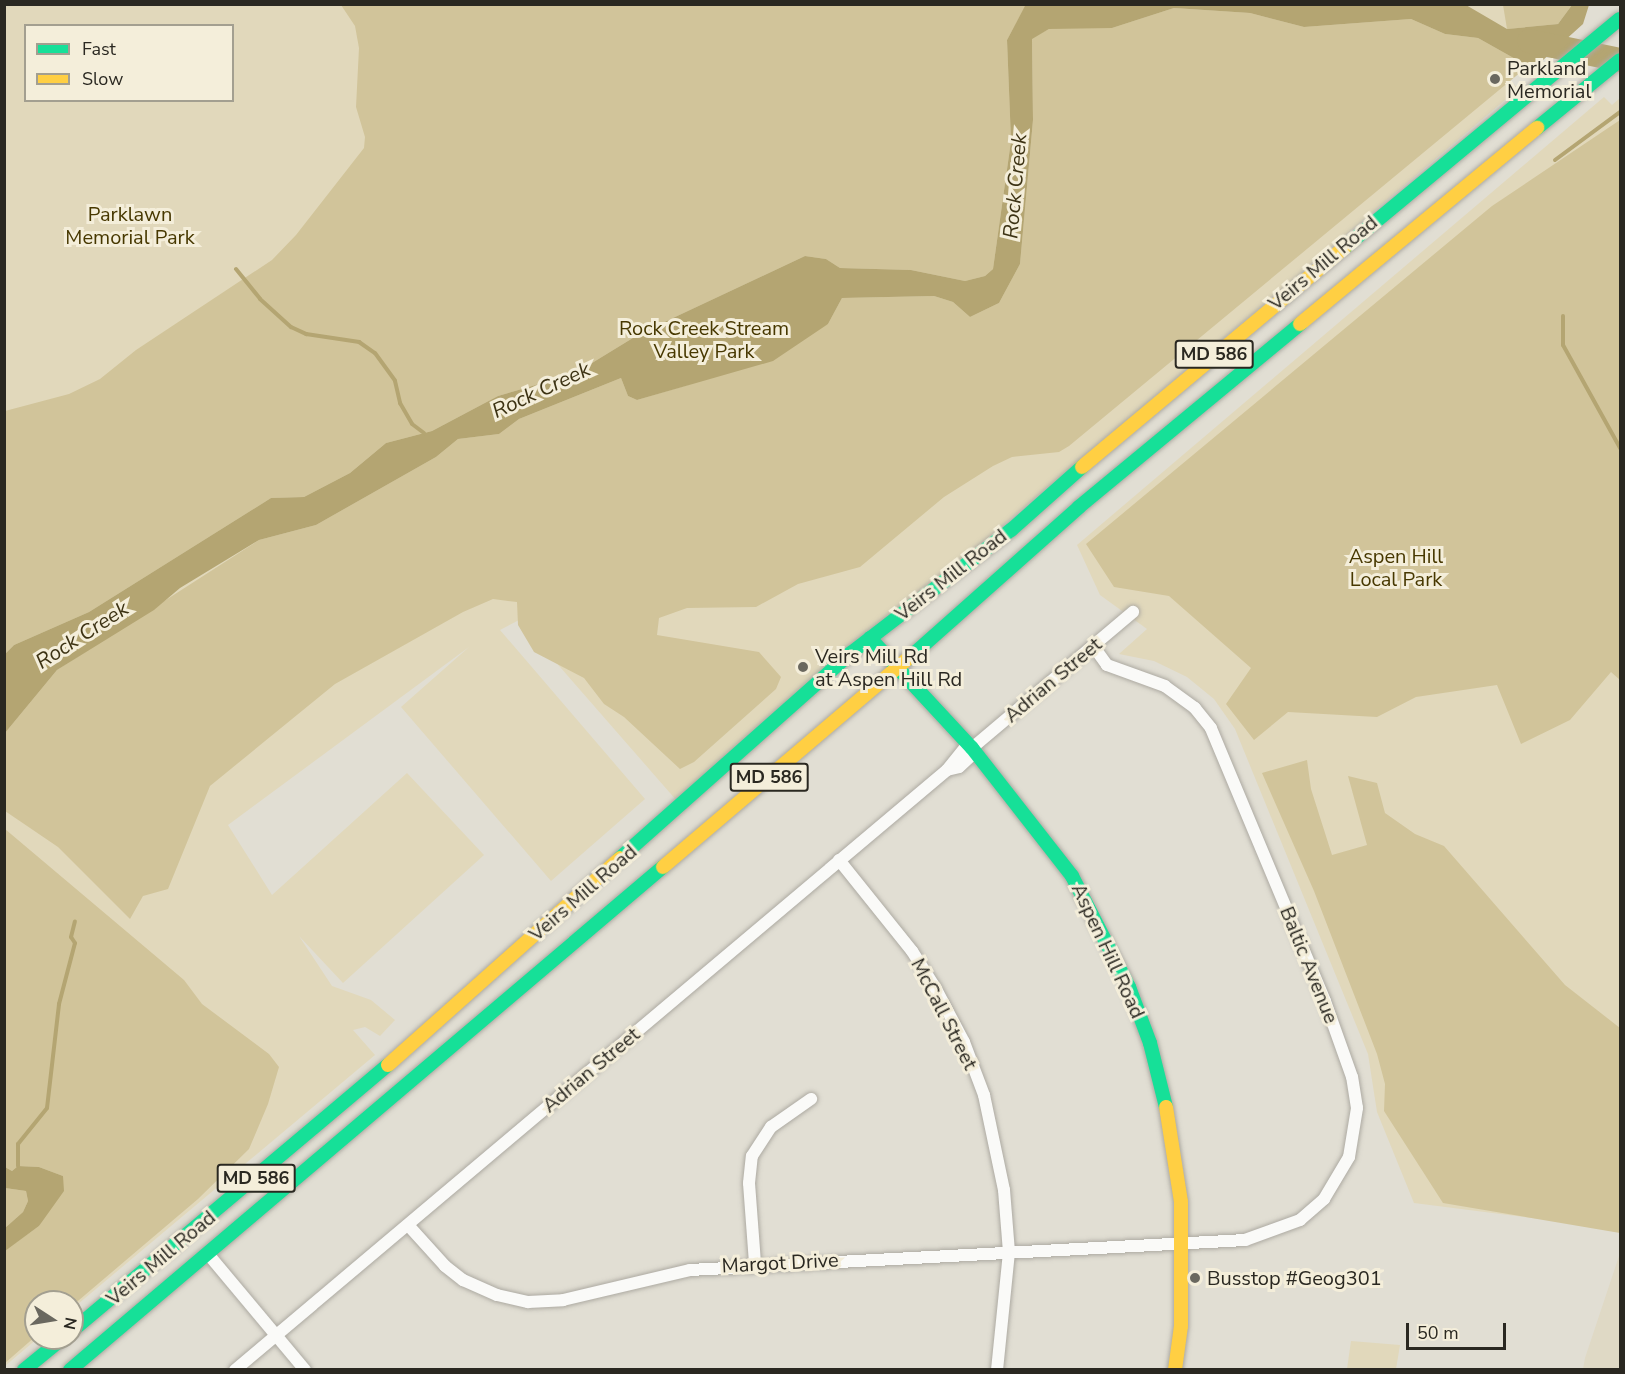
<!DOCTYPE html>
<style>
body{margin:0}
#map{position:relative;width:1625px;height:1374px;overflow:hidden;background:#e1ded3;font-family:"Nunito Sans",sans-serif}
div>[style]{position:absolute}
.built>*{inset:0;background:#dfd9c5}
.green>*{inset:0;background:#e1d8bb}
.forest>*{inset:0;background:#d1c49a}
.water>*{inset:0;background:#b4a572}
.stream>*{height:4px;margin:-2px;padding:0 2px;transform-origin:2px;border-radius:2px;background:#b4a572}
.river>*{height:24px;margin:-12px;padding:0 12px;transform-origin:12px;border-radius:12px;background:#b4a572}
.roads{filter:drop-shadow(0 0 2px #adaaa2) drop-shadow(0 0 2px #adaaa2)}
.street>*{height:12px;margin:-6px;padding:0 6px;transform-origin:6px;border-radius:6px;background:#fafaf8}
.fast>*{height:14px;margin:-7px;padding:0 7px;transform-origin:7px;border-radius:7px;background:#16e098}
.slow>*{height:14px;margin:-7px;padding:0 7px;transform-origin:7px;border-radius:7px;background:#ffcf43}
.dots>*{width:16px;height:16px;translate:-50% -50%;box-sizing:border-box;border:3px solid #f4eeda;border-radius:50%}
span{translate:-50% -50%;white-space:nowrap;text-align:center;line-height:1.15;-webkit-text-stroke:6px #f4eeda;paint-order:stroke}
.shield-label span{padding:2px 4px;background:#f4eeda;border:2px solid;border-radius:4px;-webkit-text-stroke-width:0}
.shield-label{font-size:18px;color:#2a2821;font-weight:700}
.poi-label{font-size:20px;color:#2a2821}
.left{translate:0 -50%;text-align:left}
.park-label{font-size:20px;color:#473800}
.street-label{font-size:20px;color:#2a2821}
.water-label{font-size:21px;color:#3c3213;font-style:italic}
.frame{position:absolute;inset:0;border:6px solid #2a2821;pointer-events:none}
.legend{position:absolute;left:24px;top:24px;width:210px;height:78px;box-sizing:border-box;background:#f4eeda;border:2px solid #a39f90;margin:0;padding:8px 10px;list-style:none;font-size:18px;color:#2a2821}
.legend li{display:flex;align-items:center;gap:12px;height:30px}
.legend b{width:30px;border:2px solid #a39f90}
.north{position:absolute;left:24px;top:1290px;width:60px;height:60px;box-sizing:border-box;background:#f4eeda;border:2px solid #a39f90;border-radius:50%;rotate:102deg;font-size:16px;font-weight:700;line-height:24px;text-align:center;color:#2a2821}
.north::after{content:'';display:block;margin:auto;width:21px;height:27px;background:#6a685f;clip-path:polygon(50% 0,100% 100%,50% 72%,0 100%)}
.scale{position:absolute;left:1406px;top:1323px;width:100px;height:27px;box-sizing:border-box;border:3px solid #2a2821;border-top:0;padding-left:8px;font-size:18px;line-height:21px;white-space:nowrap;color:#2a2821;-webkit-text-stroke:4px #f4eeda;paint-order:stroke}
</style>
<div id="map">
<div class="built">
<div style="clip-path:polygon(1620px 1253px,1620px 1369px,1583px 1369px,1585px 1358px)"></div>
</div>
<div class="green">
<div style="clip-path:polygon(evenodd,5px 5px,1579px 5px,1502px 70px,1518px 89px,677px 801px,519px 620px,500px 630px,645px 799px,551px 881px,401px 707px,469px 647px,228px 825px,272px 895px,407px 773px,484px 855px,343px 983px,299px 936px,332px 986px,371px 1000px,395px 1020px,380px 1036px,365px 1027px,353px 1030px,375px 1055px,72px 1309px,72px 1302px,36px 1302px,38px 1338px,5px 1366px,5px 5px,26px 26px,232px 26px,232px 100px,26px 100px,26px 26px)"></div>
<div style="clip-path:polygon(1604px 97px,1612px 105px,1620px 98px,1620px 1229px,1414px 1203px,1377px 1112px,1368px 1054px,1235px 729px,1214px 699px,1187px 677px,1154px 661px,1119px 654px,1147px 629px,1100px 595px,1077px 545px)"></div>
<div style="clip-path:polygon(1351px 1341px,1400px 1345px,1396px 1369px,1347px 1369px)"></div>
</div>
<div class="forest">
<div style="clip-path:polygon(341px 5px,1026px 5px,1007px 40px,1011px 141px,993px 269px,985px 276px,965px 281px,911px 270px,840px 268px,826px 259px,805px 256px,641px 333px,592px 363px,553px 380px,498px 396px,432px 431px,386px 443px,350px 473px,304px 497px,271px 498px,89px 612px,14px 645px,5px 654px,5px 411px,69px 394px,100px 379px,136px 350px,272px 260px,296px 235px,364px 148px,365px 137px,356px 107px,359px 48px,355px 26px)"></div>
<div style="clip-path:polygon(1503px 5px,1572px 5px,1558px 24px,1507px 29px)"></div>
<div style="clip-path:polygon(1174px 8px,1250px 13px,1304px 27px,1411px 19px,1445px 34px,1478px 38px,1528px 66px,1069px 446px,1059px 452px,1012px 457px,993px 466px,944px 497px,860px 567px,798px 584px,756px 607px,687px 608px,659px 618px,657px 635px,759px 652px,781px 677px,776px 689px,694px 762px,680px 769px,624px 717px,604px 704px,584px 678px,534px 652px,518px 625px,517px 602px,493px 599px,463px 612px,335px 684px,210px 786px,168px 889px,143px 896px,130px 919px,58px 847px,5px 811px,5px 733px,57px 670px,259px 540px,316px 525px,436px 457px,458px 439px,499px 434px,519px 419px,621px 378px,628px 396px,637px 400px,688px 385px,828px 324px,842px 298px,934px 296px,953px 302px,970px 317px,999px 303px,1020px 264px,1033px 120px,1032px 38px,1049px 29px,1070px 26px,1112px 28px)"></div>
<div style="clip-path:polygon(1620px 120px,1620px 680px,1611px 672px,1570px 720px,1521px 744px,1497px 685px,1416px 697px,1377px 717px,1288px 712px,1254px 740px,1226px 704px,1251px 668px,1169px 596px,1114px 587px,1086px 544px,1492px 206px)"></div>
<div style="clip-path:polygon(1307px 760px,1311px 789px,1332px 855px,1367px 845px,1348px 776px,1377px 783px,1385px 813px,1415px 834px,1444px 846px,1565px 985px,1620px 1028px,1620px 1233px,1443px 1203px,1384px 1111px,1385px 1084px,1377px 1054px,1314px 891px,1262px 773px)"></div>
<div style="clip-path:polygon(5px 829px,184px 980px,202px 1004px,269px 1054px,279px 1067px,268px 1104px,249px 1149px,198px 1199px,72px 1306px,72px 1302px,36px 1302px,36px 1336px,5px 1363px,4px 1251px,39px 1226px,63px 1176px,39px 1167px,18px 1166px,12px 1171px,5px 1167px)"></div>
<div style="clip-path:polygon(5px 1188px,26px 1191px,28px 1201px,23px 1212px,5px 1228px)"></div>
</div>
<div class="water">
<div style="clip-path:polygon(1026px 4px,1466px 5px,1507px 29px,1558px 24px,1572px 5px,1589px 5px,1583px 24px,1533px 69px,1478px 38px,1445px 34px,1411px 19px,1304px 27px,1250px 13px,1174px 8px,1112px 28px,1049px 29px,1032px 39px,1033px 120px,1020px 264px,999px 303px,970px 317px,953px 302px,934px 296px,842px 298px,828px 324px,773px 361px,637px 400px,628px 396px,621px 378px,519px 419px,499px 434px,458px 439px,436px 457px,316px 525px,259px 540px,180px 588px,154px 610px,57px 670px,5px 733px,5px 654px,14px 645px,89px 612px,271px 498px,304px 497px,350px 473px,386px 443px,432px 431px,498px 396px,553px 380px,592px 363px,641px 333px,805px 256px,826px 259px,840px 268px,911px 270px,965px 281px,985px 276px,993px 269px,1011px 141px,1007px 40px)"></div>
<div style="clip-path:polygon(18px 1166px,39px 1167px,63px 1176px,64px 1191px,39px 1226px,5px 1251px,5px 1228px,23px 1212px,28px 1201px,26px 1191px,5px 1188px,5px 1167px,12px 1171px)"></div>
</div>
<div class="stream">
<div style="left:1555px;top:160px;width:81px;rotate:-36.4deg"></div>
<div style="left:236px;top:269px;width:38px;rotate:51deg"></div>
<div style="left:260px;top:299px;width:42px;rotate:42.1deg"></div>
<div style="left:291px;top:327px;width:17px;rotate:25deg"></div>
<div style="left:306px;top:334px;width:54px;rotate:8.6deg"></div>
<div style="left:359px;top:342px;width:19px;rotate:35deg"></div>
<div style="left:375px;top:353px;width:34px;rotate:54deg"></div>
<div style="left:395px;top:381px;width:23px;rotate:77deg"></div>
<div style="left:400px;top:403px;width:24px;rotate:60deg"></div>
<div style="left:412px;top:424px;width:15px;rotate:37deg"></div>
<div style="left:1563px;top:316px;width:29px;rotate:90deg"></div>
<div style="left:1563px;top:345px;width:118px;rotate:61deg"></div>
<div style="left:18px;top:1166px;width:22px;rotate:-90deg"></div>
<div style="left:18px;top:1144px;width:46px;rotate:-51.1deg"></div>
<div style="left:47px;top:1108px;width:105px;rotate:-83.4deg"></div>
<div style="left:59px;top:1004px;width:63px;rotate:-75.3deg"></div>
<div style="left:75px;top:943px;width:7px;rotate:-124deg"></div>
<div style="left:71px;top:937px;width:16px;rotate:-76deg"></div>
</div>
<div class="river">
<div style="left:1529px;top:41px;width:93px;rotate:11.8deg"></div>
</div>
<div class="roads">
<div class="street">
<div style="left:972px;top:748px;width:211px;rotate:-40.2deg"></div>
<div style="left:947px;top:770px;width:12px;rotate:-14deg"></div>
<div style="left:959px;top:767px;width:22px;rotate:-43deg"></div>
<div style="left:839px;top:860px;width:117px;rotate:51.3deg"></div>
<div style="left:912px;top:951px;width:45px;rotate:57.7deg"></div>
<div style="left:936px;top:989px;width:60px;rotate:62.2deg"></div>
<div style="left:964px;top:1042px;width:57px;rotate:69.3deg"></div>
<div style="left:984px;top:1095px;width:97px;rotate:78.1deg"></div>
<div style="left:1004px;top:1190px;width:62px;rotate:85.4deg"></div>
<div style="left:1009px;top:1252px;width:119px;rotate:95.8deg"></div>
<div style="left:408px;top:1225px;width:55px;rotate:47.9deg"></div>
<div style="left:445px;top:1266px;width:23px;rotate:38deg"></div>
<div style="left:463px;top:1280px;width:37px;rotate:24deg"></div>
<div style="left:497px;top:1295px;width:32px;rotate:13deg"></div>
<div style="left:528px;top:1302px;width:35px;rotate:-3deg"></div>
<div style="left:563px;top:1300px;width:130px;rotate:-13.3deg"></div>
<div style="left:690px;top:1270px;width:556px;rotate:-3.09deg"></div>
<div style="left:1245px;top:1240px;width:59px;rotate:-20deg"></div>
<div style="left:1300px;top:1220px;width:32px;rotate:-41deg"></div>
<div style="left:1324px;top:1199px;width:49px;rotate:-59.2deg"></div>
<div style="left:1349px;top:1157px;width:50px;rotate:-80.7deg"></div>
<div style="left:1357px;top:1108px;width:31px;rotate:-99deg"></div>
<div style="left:1352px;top:1077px;width:81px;rotate:-109.6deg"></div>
<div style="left:1325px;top:1001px;width:296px;rotate:-112.7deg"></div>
<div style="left:1211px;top:728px;width:26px;rotate:-129deg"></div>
<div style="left:1195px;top:708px;width:37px;rotate:-144deg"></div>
<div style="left:1165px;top:686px;width:62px;rotate:-160.1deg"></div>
<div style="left:1107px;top:665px;width:24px;rotate:-126deg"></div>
<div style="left:208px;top:1254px;width:151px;rotate:50.1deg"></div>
<div style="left:755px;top:1263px;width:80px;rotate:-94.3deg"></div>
<div style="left:749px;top:1183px;width:27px;rotate:-84deg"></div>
<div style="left:752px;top:1156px;width:35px;rotate:-57deg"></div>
<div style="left:771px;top:1127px;width:49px;rotate:-35deg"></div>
<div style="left:235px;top:1370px;width:931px;rotate:-40.12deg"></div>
<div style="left:947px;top:770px;width:33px;rotate:-51deg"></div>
</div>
<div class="fast">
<div style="left:1537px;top:128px;width:107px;rotate:-39.3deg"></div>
<div style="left:1345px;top:247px;width:357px;rotate:-39.7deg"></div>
<div style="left:870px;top:638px;width:150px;rotate:47.2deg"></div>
<div style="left:972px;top:748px;width:162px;rotate:52deg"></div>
<div style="left:1072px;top:876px;width:125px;rotate:62.8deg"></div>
<div style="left:1129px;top:987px;width:60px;rotate:69.4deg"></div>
<div style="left:1150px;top:1043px;width:66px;rotate:76deg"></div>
<div style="left:909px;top:658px;width:227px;rotate:-41.6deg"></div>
<div style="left:1079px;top:507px;width:287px;rotate:-39.6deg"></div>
<div style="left:620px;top:858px;width:309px;rotate:-41.6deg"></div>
<div style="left:851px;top:653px;width:202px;rotate:-37.6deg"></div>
<div style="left:1011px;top:530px;width:95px;rotate:-41.6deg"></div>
<div style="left:72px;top:1331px;width:413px;rotate:-40.1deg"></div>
<div style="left:24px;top:1370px;width:50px;rotate:-39.4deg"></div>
<div style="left:70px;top:1370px;width:778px;rotate:-40.31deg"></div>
</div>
<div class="slow">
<div style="left:1300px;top:324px;width:308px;rotate:-39.6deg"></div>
<div style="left:1082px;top:467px;width:343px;rotate:-39.9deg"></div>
<div style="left:663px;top:867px;width:323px;rotate:-40.4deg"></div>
<div style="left:388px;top:1065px;width:311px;rotate:-41.7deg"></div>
<div style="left:1166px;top:1107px;width:96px;rotate:81deg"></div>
<div style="left:1181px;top:1202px;width:124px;rotate:90deg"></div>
<div style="left:1181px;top:1326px;width:44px;rotate:97.8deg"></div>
</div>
</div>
<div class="dots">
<div style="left:1495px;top:79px;background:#6a685f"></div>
<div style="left:803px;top:667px;background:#6a685f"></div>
<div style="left:1195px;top:1278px;background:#6a685f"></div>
</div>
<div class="shield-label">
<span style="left:1214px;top:354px">MD 586</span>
<span style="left:769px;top:777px">MD 586</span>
<span style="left:256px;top:1178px">MD 586</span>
</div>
<div class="poi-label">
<span class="left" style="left:1507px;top:80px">Parkland<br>Memorial</span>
<span class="left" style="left:815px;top:668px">Veirs Mill Rd<br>at Aspen Hill Rd</span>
<span class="left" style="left:1207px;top:1278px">Busstop #Geog301</span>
</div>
<div class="park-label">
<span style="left:130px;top:226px">Parklawn<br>Memorial Park</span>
<span style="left:704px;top:340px">Rock Creek Stream<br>Valley Park</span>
<span style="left:1396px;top:568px">Aspen Hill<br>Local Park</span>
</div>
<div class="street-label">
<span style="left:1323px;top:263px;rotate:-40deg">Veirs Mill Road</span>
<span style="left:951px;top:575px;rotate:-38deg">Veirs Mill Road</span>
<span style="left:1053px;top:680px;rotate:-40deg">Adrian Street</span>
<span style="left:583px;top:893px;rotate:-41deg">Veirs Mill Road</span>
<span style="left:1108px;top:951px;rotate:65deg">Aspen Hill Road</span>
<span style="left:1309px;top:965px;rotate:68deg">Baltic Avenue</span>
<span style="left:944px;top:1014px;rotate:63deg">McCall Street</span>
<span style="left:591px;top:1070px;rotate:-40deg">Adrian Street</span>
<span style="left:161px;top:1258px;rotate:-40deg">Veirs Mill Road</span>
<span style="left:780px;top:1263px;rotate:-3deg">Margot Drive</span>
</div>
<div class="water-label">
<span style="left:1015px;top:186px;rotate:-85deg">Rock Creek</span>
<span style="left:541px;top:390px;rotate:-25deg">Rock Creek</span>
<span style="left:82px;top:635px;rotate:-33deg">Rock Creek</span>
</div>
<div class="frame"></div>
<ul class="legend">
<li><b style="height:8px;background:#16e098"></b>Fast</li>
<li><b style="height:8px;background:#ffcf43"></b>Slow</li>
</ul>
<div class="north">N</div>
<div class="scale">50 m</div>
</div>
